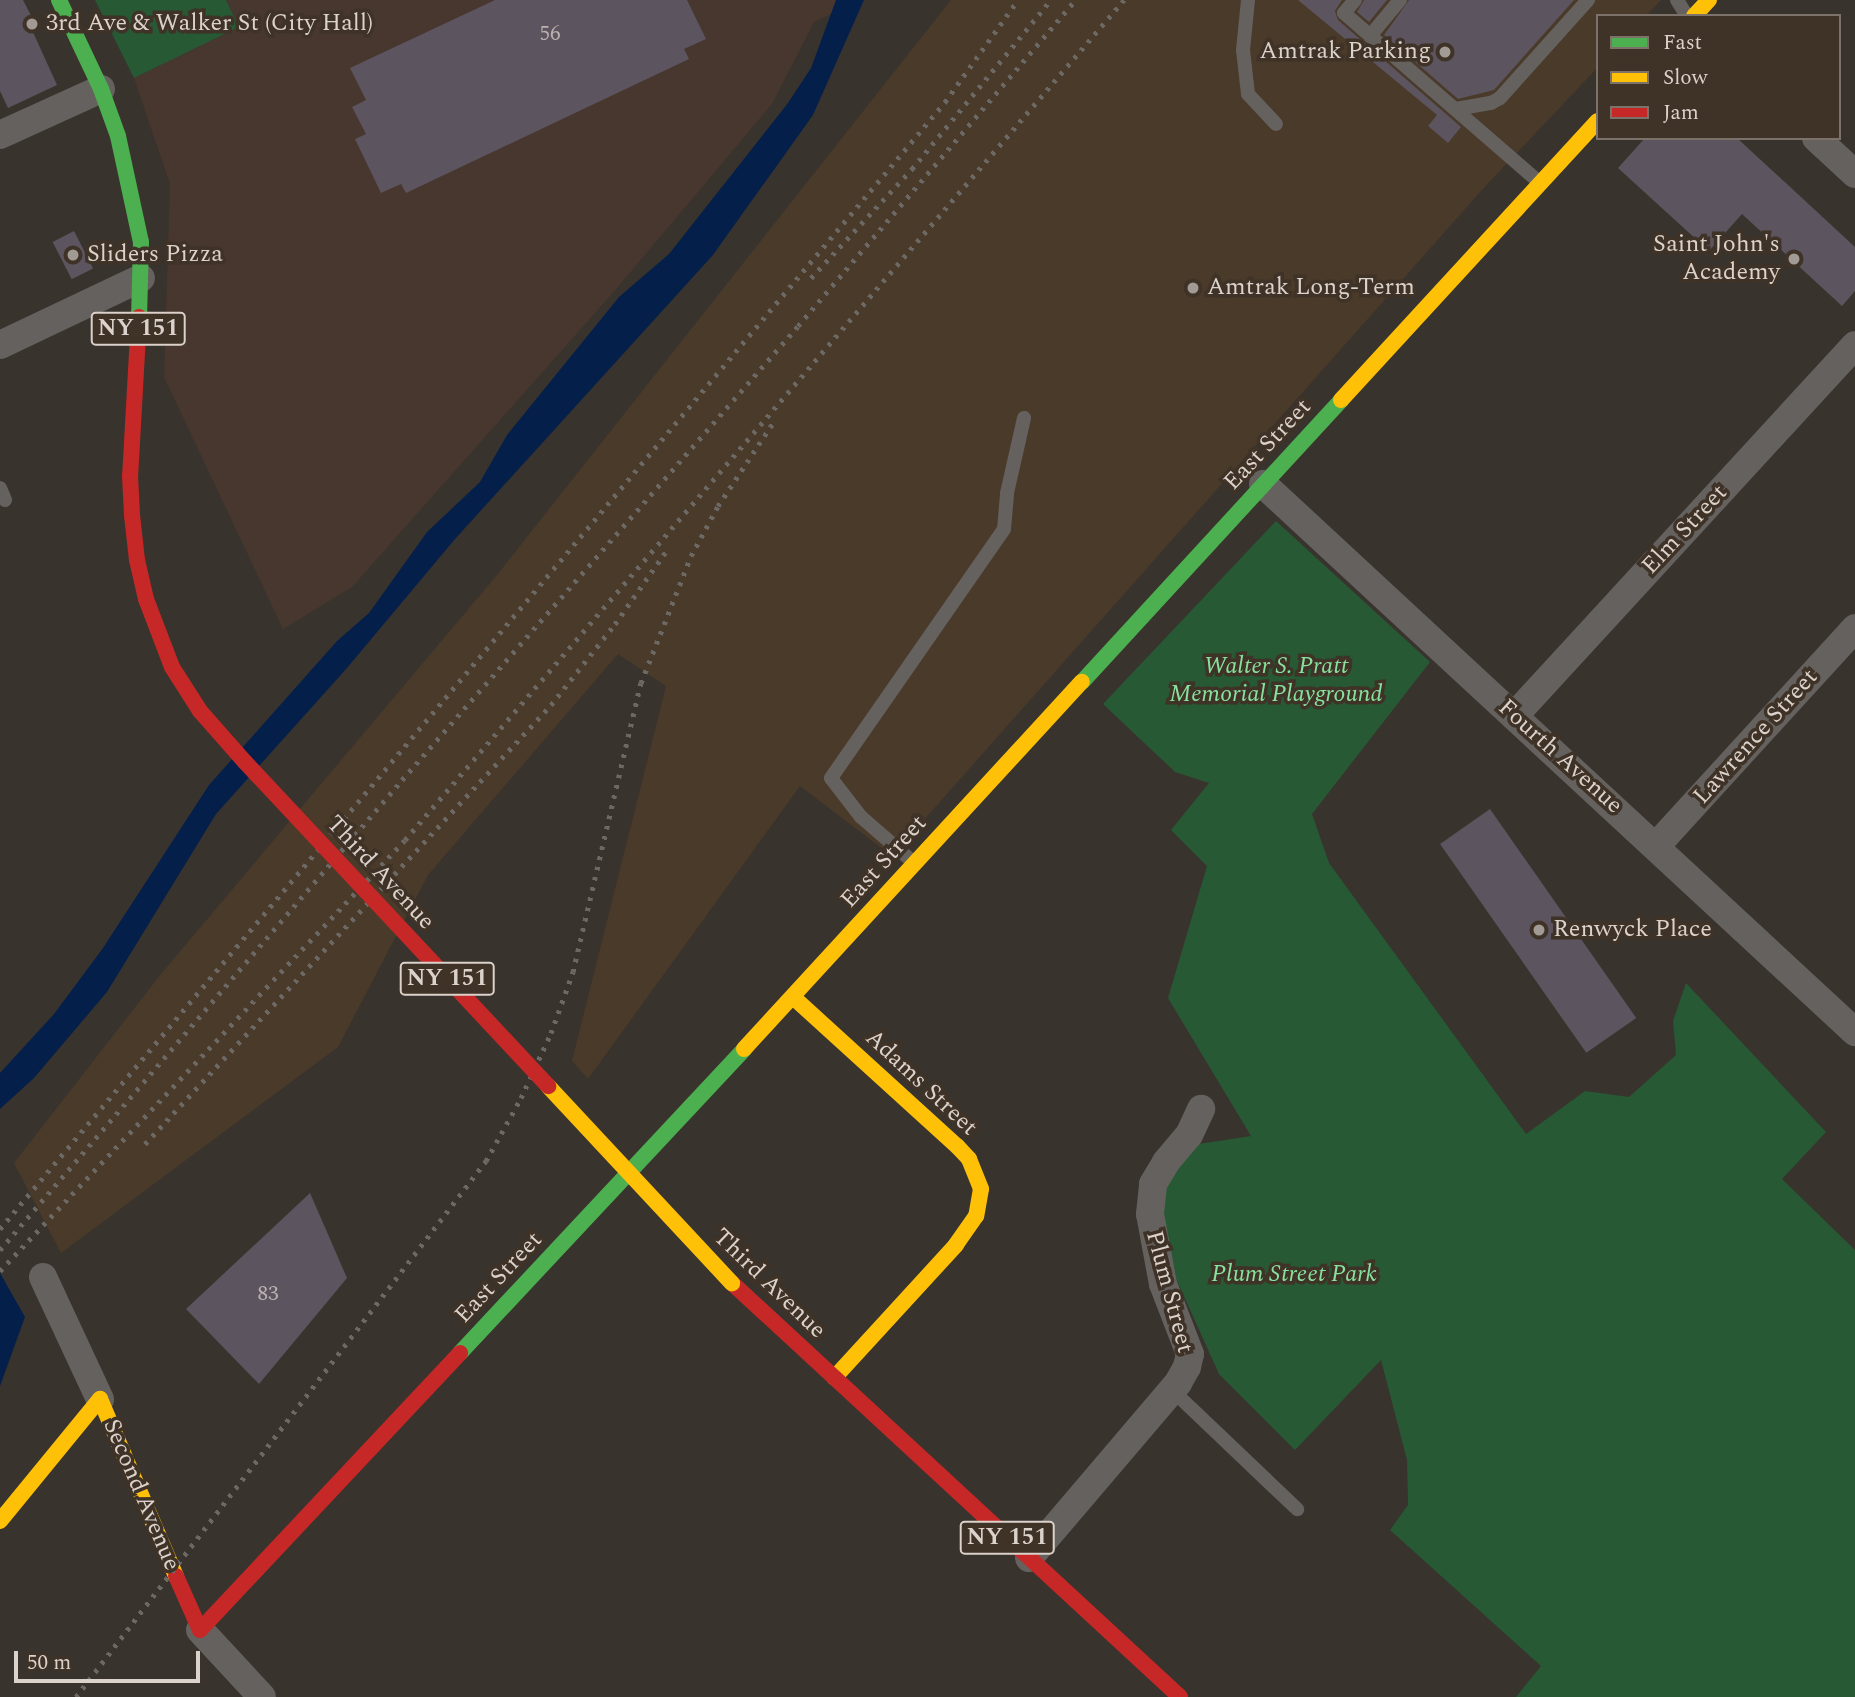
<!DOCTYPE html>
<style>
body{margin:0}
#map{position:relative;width:1855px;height:1697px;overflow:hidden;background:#39332d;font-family:Spectral,serif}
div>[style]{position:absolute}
.commercial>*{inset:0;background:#48372f}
.built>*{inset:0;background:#4a3a2a}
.green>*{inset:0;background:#265934}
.water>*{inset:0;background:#051f4b}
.building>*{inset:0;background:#5c545e;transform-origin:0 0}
.lane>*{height:14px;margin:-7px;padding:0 7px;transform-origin:7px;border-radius:7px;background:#64615e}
.street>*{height:28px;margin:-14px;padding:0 14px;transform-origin:14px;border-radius:14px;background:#64615e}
.fast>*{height:16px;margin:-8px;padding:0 8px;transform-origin:8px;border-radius:8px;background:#4caf50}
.slow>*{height:16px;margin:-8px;padding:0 8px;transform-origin:8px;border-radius:8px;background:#ffc107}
.jam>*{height:16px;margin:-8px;padding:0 8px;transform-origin:8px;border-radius:8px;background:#c62828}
.rail>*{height:5px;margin-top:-2.5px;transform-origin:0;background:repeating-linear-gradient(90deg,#6c6965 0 3.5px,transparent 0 10.5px)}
.slow-bridge>*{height:16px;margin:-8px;padding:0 8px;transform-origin:8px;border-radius:8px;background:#ffc107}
.jam-bridge>*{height:16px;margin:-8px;padding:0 8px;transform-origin:8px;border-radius:8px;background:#c62828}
.dots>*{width:19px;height:19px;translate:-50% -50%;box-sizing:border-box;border:4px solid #3f3227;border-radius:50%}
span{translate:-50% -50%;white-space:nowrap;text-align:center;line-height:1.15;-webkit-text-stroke:7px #3f3227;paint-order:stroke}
.number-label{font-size:21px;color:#bbb2b0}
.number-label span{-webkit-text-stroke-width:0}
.shield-label span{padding:2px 5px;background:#3f3227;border:2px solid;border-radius:5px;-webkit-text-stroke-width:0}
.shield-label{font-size:23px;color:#dbd2cb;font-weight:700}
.poi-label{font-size:24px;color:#dbd2cb}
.left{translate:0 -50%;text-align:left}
.right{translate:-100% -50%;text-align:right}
.street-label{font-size:24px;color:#dbd2cb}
.park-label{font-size:24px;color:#88e29d;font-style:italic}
.legend{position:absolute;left:1596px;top:14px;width:245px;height:126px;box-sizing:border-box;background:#3f3227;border:2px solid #7d7269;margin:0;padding:9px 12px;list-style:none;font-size:21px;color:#dbd2cb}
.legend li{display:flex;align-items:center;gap:14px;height:35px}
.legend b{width:35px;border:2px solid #7d7269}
.scale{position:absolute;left:14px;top:1651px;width:186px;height:32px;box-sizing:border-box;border:4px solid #dbd2cb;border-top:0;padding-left:9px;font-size:21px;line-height:24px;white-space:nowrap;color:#dbd2cb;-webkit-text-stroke:5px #3f3227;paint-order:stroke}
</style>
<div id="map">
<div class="commercial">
<div style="clip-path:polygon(226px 0,862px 0,814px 22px,772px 104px,617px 288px,352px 587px,283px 629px,164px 377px,170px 184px,134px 78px,239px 27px)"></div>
</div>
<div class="built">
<div style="clip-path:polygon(951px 0,1661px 0,1646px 16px,1598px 16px,1598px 67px,1481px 191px,892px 856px,800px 786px,588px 1079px,572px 1061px,666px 686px,618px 654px,428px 875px,338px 1047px,61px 1253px,14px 1163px,161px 974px,497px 575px)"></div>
</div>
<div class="green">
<div style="clip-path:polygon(95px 0,226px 0,239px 27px,134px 78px)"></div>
<div style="clip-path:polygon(1276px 521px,1430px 662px,1312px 814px,1329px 863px,1526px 1134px,1585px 1091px,1629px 1097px,1676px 1055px,1673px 1021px,1686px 983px,1826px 1132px,1782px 1179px,1855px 1250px,1855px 1697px,1516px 1697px,1541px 1666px,1390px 1530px,1408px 1505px,1407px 1460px,1381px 1360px,1295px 1450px,1219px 1374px,1169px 1263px,1160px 1227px,1163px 1185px,1192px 1145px,1251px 1136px,1168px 998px,1207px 866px,1171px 830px,1209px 783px,1175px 772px,1103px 704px)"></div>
</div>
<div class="water">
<div style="clip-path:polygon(836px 0,864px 0,813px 115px,713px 255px,455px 539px,347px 668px,216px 814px,107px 992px,34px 1078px,0 1109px,0 1073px,54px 1014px,103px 948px,209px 785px,337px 641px,369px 613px,427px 532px,480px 482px,507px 435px,619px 297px,669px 254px,788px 103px,811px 68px)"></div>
<div style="clip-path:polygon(0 1273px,25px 1317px,0 1386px)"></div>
</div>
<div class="building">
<div style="clip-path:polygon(0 0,23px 0,37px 27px,32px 30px,57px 85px,8px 108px,0 91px)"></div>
<div style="clip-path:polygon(495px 0,687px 0,706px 39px,684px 49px,689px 59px,406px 193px,401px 184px,381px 193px,355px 139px,366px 134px,352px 107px,366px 100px,350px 68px)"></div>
<div style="clip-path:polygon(1298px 0,1342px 0,1335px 11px,1338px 20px,1461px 127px,1448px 143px,1428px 126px,1437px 115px)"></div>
<div style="clip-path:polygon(1364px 0,1387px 0,1369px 22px,1357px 12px)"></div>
<div style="clip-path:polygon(1409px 0,1574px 0,1494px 90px,1458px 99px,1384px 35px)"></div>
<div style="clip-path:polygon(1645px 138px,1737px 138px,1855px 247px,1855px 291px,1842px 306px,1742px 214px,1709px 251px,1618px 168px)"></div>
<div style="left:74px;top:231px;width:42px;height:24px;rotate:63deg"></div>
<div style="left:1490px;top:809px;width:255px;height:61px;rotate:55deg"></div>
<div style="clip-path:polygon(310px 1193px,347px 1278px,259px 1384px,186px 1309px)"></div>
</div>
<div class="lane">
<div style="left:1248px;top:0;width:50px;rotate:95.7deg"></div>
<div style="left:1243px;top:50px;width:44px;rotate:83.5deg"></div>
<div style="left:1248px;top:94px;width:41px;rotate:47deg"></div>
<div style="left:1355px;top:0;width:17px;rotate:130deg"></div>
<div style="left:1344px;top:13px;width:258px;rotate:40.9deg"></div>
<div style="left:1677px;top:0;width:19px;rotate:58deg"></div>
<div style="left:1370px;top:36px;width:47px;rotate:-50.2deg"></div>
<div style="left:1456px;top:109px;width:36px;rotate:-10deg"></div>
<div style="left:1491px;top:103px;width:10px;rotate:-29deg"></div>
<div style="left:1500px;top:98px;width:132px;rotate:-48.1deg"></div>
<div style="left:0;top:488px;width:13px;rotate:67deg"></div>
<div style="left:913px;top:862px;width:69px;rotate:-139.1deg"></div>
<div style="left:861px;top:817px;width:49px;rotate:-127.6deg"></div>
<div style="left:831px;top:778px;width:303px;rotate:-55.2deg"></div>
<div style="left:1004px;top:529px;width:36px;rotate:-85deg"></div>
<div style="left:1007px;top:493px;width:77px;rotate:-77.2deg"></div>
<div style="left:1172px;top:1390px;width:173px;rotate:43.6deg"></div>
</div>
<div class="street">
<div style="left:0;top:135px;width:111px;rotate:-24.5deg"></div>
<div style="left:1816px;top:138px;width:53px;rotate:42.7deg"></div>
<div style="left:0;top:345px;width:156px;rotate:-25.4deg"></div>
<div style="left:1263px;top:484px;width:807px;rotate:42.79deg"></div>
<div style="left:1515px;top:715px;width:502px;rotate:-47.42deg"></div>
<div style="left:1657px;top:845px;width:294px;rotate:-47.6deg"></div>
<div style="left:43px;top:1277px;width:135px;rotate:65deg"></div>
<div style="left:1029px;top:1558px;width:230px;rotate:-49.6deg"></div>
<div style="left:1178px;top:1383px;width:18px;rotate:-61deg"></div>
<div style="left:1187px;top:1367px;width:13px;rotate:-77deg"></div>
<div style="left:1190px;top:1354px;width:75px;rotate:-111.1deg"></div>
<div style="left:1163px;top:1284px;width:71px;rotate:-100.5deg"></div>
<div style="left:1150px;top:1214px;width:30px;rotate:-84deg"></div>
<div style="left:1153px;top:1184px;width:26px;rotate:-59deg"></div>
<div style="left:1166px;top:1162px;width:35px;rotate:-50deg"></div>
<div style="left:1189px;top:1135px;width:29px;rotate:-65deg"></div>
<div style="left:200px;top:1630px;width:91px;rotate:47.2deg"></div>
</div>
<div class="fast">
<div style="left:59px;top:0;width:98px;rotate:64.7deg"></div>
<div style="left:101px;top:89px;width:50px;rotate:70.1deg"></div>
<div style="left:118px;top:136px;width:108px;rotate:77.8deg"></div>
<div style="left:141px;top:242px;width:75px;rotate:91.5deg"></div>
<div style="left:1082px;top:682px;width:383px;rotate:-47.4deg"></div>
<div style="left:460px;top:1353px;width:416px;rotate:-46.9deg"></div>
</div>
<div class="slow">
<div style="left:1694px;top:16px;width:22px;rotate:-47deg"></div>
<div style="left:1341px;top:400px;width:379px;rotate:-47.4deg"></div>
<div style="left:793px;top:997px;width:222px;rotate:42.3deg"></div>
<div style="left:957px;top:1146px;width:18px;rotate:47deg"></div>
<div style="left:969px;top:1159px;width:32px;rotate:68deg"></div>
<div style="left:981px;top:1189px;width:27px;rotate:100deg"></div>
<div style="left:976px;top:1216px;width:35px;rotate:125deg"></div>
<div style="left:956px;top:1245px;width:180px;rotate:132.5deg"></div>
<div style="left:744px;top:1049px;width:499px;rotate:-47.4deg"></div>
<div style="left:0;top:1521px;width:158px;rotate:-50.7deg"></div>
<div style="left:100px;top:1399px;width:193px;rotate:66.8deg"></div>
</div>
<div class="jam">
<div style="left:139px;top:317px;width:159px;rotate:93.2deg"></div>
<div style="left:130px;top:476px;width:39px;rotate:87deg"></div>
<div style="left:132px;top:515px;width:45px;rotate:83.7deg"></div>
<div style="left:137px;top:560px;width:40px;rotate:77deg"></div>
<div style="left:146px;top:599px;width:73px;rotate:69.1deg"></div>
<div style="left:732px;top:1283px;width:610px;rotate:42.74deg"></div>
<div style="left:176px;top:1576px;width:59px;rotate:66deg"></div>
<div style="left:200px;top:1630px;width:380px;rotate:-46.8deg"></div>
</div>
<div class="rail">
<div style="left:811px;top:278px;width:149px;rotate:-47.2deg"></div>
<div style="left:912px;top:169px;width:219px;rotate:-50.6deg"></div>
<div style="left:145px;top:1144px;width:598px;rotate:-47.24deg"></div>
<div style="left:551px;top:705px;width:103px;rotate:-51.7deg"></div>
<div style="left:615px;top:624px;width:90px;rotate:-54.9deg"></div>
<div style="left:0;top:1229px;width:1471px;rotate:-50.02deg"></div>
<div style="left:945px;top:102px;width:125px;rotate:-54.4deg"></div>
<div style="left:0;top:1250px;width:618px;rotate:-49.46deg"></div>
<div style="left:402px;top:780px;width:602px;rotate:-48.9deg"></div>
<div style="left:798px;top:326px;width:428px;rotate:-49.6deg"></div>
<div style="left:0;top:1271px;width:591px;rotate:-46.78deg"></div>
<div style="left:405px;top:840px;width:1106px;rotate:-49.44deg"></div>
<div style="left:76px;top:1697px;width:675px;rotate:-52.59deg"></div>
<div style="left:486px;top:1161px;width:72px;rotate:-60.9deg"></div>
<div style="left:521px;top:1098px;width:72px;rotate:-65.2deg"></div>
<div style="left:551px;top:1033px;width:65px;rotate:-70.2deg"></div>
<div style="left:573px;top:972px;width:297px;rotate:-76.8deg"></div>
<div style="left:641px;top:683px;width:136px;rotate:-68.5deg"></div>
<div style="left:691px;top:556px;width:57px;rotate:-61.6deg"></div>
<div style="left:718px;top:506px;width:103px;rotate:-56.5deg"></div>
</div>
<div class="slow-bridge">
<div style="left:548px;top:1086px;width:270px;rotate:47deg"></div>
</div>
<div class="jam-bridge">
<div style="left:172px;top:667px;width:52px;rotate:57.5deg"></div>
<div style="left:200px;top:711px;width:68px;rotate:48.6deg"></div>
<div style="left:245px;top:762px;width:444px;rotate:46.9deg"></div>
</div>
<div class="dots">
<div style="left:32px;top:24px;background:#a29a94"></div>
<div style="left:1445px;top:52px;background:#a29a94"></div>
<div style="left:73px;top:255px;background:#a29a94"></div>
<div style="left:1794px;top:259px;background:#a29a94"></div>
<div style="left:1193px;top:288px;background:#a29a94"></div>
<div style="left:1539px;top:930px;background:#a29a94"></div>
</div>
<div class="number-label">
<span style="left:550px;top:34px">56</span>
<span style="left:268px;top:1294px">83</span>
</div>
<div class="shield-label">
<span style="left:138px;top:329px">NY 151</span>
<span style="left:447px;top:979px">NY 151</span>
<span style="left:1007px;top:1538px">NY 151</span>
</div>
<div class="poi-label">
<span class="left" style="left:46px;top:24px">3rd Ave &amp; Walker St (City Hall)</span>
<span class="right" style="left:1431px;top:52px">Amtrak Parking</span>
<span class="right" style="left:1780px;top:259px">Saint John's<br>Academy</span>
<span class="left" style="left:87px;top:255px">Sliders Pizza</span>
<span class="left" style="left:1207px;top:288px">Amtrak Long-Term</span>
<span class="left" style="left:1553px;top:930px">Renwyck Place</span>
</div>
<div class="street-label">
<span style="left:1268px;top:445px;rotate:-47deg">East Street</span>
<span style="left:1685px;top:530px;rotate:-47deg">Elm Street</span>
<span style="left:1756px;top:737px;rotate:-48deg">Lawrence Street</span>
<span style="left:1560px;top:757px;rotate:42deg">Fourth Avenue</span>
<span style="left:884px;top:862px;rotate:-48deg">East Street</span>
<span style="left:380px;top:873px;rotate:47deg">Third Avenue</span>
<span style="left:921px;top:1083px;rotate:43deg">Adams Street</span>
<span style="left:499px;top:1278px;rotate:-47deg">East Street</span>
<span style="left:769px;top:1284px;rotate:44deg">Third Avenue</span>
<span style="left:1169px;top:1292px;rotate:75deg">Plum Street</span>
<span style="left:141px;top:1495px;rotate:67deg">Second Avenue</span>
</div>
<div class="park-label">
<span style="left:1276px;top:681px">Walter S. Pratt<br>Memorial Playground</span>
<span style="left:1294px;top:1275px">Plum Street Park</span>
</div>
<ul class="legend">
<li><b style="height:9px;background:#4caf50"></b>Fast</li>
<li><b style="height:9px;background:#ffc107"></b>Slow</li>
<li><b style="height:9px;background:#c62828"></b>Jam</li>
</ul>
<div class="scale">50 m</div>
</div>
